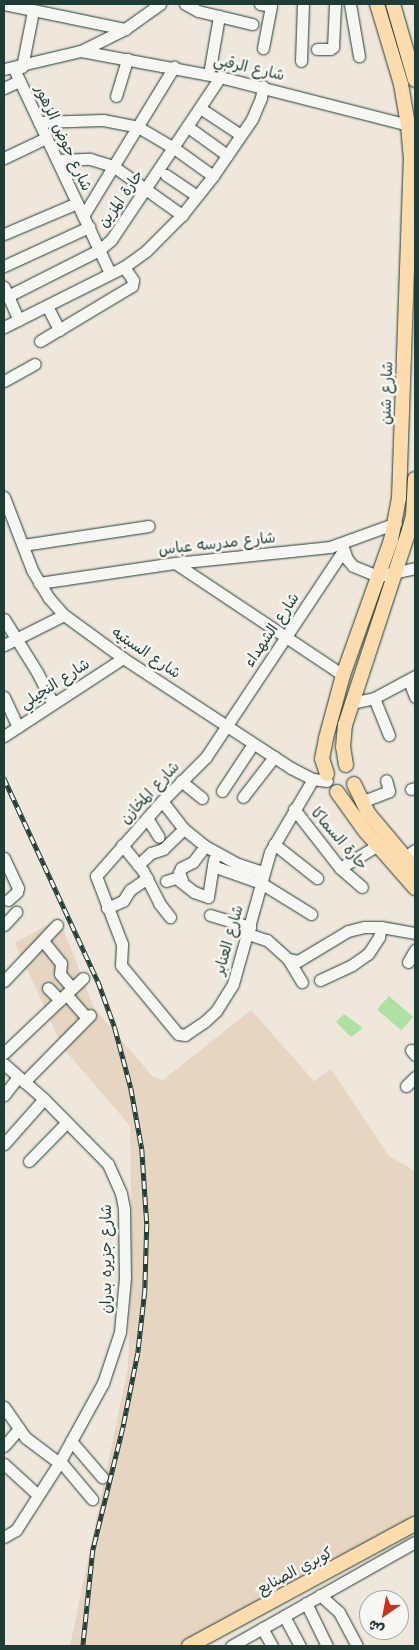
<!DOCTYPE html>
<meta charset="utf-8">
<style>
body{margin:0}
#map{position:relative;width:419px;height:1650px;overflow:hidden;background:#efe7dc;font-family:"Comic Neue","Playpen Sans Arabic",sans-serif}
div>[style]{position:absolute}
.built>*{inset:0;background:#e6d5c1}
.green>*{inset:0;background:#aee1a2;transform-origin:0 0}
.roads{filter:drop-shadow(0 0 1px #1f3d34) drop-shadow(0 0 1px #1f3d34)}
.minor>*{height:11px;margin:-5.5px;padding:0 5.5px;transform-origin:5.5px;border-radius:5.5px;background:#f6f6f2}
.major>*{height:14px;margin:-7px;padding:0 7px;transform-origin:7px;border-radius:7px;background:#fcdcac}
.rail>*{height:4.5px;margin-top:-2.25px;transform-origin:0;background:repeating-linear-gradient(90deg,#f6f6f2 0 8px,#1f3d34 0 16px);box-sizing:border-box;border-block:1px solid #1f3d34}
span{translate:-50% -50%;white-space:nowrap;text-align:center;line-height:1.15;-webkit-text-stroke:5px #f6f6f2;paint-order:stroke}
.street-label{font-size:15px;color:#1f3d34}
.frame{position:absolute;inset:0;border:5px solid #1f3d34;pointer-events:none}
.north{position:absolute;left:359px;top:1590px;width:50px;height:50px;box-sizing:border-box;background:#f6f6f2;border:1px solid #a0aca6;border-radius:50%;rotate:213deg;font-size:14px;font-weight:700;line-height:20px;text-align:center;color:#1f3d34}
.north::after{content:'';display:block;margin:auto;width:18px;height:22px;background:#c8321e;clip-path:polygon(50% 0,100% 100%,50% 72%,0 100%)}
</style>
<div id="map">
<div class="built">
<div style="clip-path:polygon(59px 918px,94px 1008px,153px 1077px,163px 1080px,251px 1010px,314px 1081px,331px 1069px,389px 1156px,415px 1171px,415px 1525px,202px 1646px,70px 1646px,128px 1367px,132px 1252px,130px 1126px,63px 1048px,15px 943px)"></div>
</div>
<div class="green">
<div style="left:389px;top:996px;width:32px;height:18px;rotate:41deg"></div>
<div style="clip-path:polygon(344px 1014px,363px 1028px,351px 1037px,336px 1022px)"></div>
</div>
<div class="roads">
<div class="minor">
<div style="left:4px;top:4px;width:124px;rotate:11.7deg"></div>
<div style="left:185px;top:4px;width:15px;rotate:28deg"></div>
<div style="left:198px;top:11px;width:56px;rotate:13.5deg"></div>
<div style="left:260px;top:4px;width:11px;rotate:10deg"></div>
<div style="left:271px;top:6px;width:43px;rotate:100.8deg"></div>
<div style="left:350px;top:4px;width:53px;rotate:80.2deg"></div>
<div style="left:317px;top:49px;width:13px"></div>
<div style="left:330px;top:49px;width:4px;rotate:-34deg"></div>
<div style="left:333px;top:47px;width:43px;rotate:-87.3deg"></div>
<div style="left:81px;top:51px;width:141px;rotate:10.6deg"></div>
<div style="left:220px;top:77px;width:194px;rotate:14.3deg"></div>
<div style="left:301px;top:61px;width:57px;rotate:-88deg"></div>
<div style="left:22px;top:67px;width:57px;rotate:-78.9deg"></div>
<div style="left:4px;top:69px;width:79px;rotate:-13.2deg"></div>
<div style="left:81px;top:51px;width:49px;rotate:-26.6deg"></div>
<div style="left:125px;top:29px;width:43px;rotate:-35.5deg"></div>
<div style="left:14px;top:69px;width:225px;rotate:64.8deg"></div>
<div style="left:209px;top:74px;width:59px;rotate:-80.2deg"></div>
<div style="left:4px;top:88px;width:17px;rotate:-25deg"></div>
<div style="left:116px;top:96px;width:39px;rotate:-73deg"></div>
<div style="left:200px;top:108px;width:49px;rotate:33.4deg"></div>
<div style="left:39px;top:122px;width:64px;rotate:-1.8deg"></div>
<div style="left:103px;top:120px;width:36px;rotate:11deg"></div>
<div style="left:138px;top:127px;width:42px;rotate:30.3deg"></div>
<div style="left:174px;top:148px;width:48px;rotate:35.7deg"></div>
<div style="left:188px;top:127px;width:48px;rotate:35.7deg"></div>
<div style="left:4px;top:158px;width:47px;rotate:-25.5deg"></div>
<div style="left:57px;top:160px;width:33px;rotate:-2deg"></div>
<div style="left:90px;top:159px;width:24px;rotate:17deg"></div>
<div style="left:113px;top:166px;width:85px;rotate:35.4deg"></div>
<div style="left:166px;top:175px;width:37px;rotate:34deg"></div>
<div style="left:83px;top:216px;width:175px;rotate:-58.6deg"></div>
<div style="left:4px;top:234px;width:79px;rotate:-23deg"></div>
<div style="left:4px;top:266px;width:94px;rotate:-24.6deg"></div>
<div style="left:4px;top:287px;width:36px;rotate:66deg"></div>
<div style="left:8px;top:296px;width:102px;rotate:-26.8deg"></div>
<div style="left:99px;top:250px;width:16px;rotate:-40deg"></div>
<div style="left:111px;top:240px;width:196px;rotate:-56.2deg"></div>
<div style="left:47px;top:306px;width:27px;rotate:63deg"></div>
<div style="left:4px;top:327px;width:134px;rotate:-26.6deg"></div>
<div style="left:124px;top:267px;width:27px;rotate:-36deg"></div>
<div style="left:146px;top:251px;width:51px;rotate:-45deg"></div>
<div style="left:182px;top:215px;width:50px;rotate:-51.5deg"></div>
<div style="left:213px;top:176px;width:69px;rotate:-55.6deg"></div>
<div style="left:252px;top:119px;width:23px;rotate:-67deg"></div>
<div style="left:261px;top:98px;width:12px;rotate:-81deg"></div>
<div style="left:40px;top:341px;width:107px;rotate:-30.9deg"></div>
<div style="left:132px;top:286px;width:6px;rotate:-81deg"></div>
<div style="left:133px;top:280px;width:16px;rotate:-125deg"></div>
<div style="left:4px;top:381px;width:35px;rotate:-29deg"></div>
<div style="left:4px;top:497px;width:78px;rotate:69deg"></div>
<div style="left:32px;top:570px;width:33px;rotate:59deg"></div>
<div style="left:49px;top:598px;width:23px;rotate:49deg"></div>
<div style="left:64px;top:615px;width:73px;rotate:36.1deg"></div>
<div style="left:123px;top:658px;width:201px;rotate:33.2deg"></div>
<div style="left:291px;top:768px;width:25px;rotate:27deg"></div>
<div style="left:313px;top:779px;width:14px;rotate:8deg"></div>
<div style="left:23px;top:545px;width:127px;rotate:-8.6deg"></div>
<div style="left:342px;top:545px;width:15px;rotate:70deg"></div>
<div style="left:347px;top:559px;width:9px;rotate:49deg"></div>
<div style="left:353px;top:566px;width:27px;rotate:22deg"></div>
<div style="left:378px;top:576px;width:38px;rotate:-12deg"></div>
<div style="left:175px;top:563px;width:202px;rotate:33.7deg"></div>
<div style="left:39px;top:583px;width:137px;rotate:-8.4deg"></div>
<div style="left:175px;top:563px;width:156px;rotate:-5.9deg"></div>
<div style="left:330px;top:547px;width:70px;rotate:-20deg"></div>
<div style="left:4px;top:619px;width:62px;rotate:58.1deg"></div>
<div style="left:37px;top:672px;width:35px;rotate:63deg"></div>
<div style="left:4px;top:645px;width:67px;rotate:-26.6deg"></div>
<div style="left:409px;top:681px;width:17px;rotate:69deg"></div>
<div style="left:4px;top:697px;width:33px;rotate:65deg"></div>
<div style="left:374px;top:698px;width:40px;rotate:68deg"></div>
<div style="left:351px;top:703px;width:24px;rotate:-12deg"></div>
<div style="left:374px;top:698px;width:47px;rotate:-28.2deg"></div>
<div style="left:4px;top:736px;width:142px;rotate:-33.2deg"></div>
<div style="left:313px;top:779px;width:85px;rotate:120.5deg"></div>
<div style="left:270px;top:852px;width:137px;rotate:105.7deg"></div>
<div style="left:233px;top:984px;width:32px;rotate:122deg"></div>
<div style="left:216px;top:1011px;width:16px;rotate:137deg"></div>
<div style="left:204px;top:1022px;width:23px;rotate:146deg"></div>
<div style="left:185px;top:1035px;width:7px;rotate:-172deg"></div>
<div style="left:178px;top:1034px;width:89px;rotate:-129.6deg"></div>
<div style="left:121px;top:965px;width:21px;rotate:-87deg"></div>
<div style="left:122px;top:944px;width:73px;rotate:-110.9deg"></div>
<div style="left:96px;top:876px;width:100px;rotate:-48.7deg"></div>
<div style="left:162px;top:801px;width:62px;rotate:-45deg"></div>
<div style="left:206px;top:757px;width:247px;rotate:-56.4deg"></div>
<div style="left:181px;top:781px;width:27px;rotate:39deg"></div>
<div style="left:411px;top:789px;width:4px;rotate:-14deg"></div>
<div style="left:222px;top:791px;width:56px;rotate:-56.6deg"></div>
<div style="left:243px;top:797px;width:51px;rotate:-52.2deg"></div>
<div style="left:162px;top:801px;width:36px;rotate:52deg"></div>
<div style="left:184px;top:829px;width:27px;rotate:39deg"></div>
<div style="left:205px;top:846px;width:38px;rotate:29deg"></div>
<div style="left:238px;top:864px;width:26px;rotate:18deg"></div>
<div style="left:361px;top:802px;width:30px;rotate:-21deg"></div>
<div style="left:389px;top:791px;width:11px;rotate:-105deg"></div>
<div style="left:294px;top:809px;width:75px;rotate:52.1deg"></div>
<div style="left:340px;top:868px;width:29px;rotate:41deg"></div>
<div style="left:147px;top:818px;width:22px;rotate:58deg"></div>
<div style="left:274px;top:844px;width:55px;rotate:38.3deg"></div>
<div style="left:122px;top:845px;width:33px;rotate:51deg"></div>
<div style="left:143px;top:871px;width:36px;rotate:63deg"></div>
<div style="left:159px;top:903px;width:18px;rotate:52deg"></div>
<div style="left:405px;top:857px;width:12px;rotate:-35deg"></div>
<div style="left:4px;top:858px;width:33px;rotate:65deg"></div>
<div style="left:18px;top:888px;width:4px;rotate:104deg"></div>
<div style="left:17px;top:892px;width:12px;rotate:138deg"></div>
<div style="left:138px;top:865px;width:18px;rotate:-43deg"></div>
<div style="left:151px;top:853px;width:13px;rotate:-18deg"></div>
<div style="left:163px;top:849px;width:29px;rotate:-44deg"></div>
<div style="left:213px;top:866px;width:51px;rotate:19.5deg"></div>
<div style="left:261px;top:883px;width:59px;rotate:31.8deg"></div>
<div style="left:340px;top:868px;width:44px;rotate:-31.2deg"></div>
<div style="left:182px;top:880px;width:8px;rotate:-113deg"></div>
<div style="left:179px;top:873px;width:5px;rotate:-68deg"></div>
<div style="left:181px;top:868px;width:13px;rotate:-27deg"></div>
<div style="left:193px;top:862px;width:20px;rotate:-53deg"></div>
<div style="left:166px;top:881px;width:10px;rotate:-17deg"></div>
<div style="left:176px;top:878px;width:23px;rotate:38deg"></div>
<div style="left:194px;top:892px;width:15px;rotate:20deg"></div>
<div style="left:208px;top:897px;width:38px;rotate:-81deg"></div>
<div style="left:107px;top:908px;width:17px;rotate:-24deg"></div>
<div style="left:123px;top:901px;width:13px;rotate:-58deg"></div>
<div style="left:130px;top:890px;width:21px;rotate:-35deg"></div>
<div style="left:210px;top:915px;width:42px;rotate:16.7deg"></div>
<div style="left:4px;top:925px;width:18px;rotate:-47deg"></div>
<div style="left:248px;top:934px;width:20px;rotate:18deg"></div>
<div style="left:267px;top:940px;width:28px;rotate:42deg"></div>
<div style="left:288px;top:959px;width:10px;rotate:11deg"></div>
<div style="left:298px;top:961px;width:58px;rotate:-31deg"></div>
<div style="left:348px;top:931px;width:16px;rotate:-14deg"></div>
<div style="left:364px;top:927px;width:17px"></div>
<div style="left:381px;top:927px;width:35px;rotate:10deg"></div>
<div style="left:43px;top:941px;width:28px;rotate:51deg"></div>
<div style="left:61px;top:963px;width:11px;rotate:95deg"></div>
<div style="left:60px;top:974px;width:18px;rotate:49deg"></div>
<div style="left:288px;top:959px;width:27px;rotate:59deg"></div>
<div style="left:408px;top:962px;width:14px;rotate:-60deg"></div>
<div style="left:320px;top:980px;width:35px;rotate:-25deg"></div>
<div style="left:352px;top:965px;width:19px;rotate:-35deg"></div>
<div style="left:368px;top:954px;width:20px;rotate:-57deg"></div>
<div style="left:379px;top:937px;width:10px;rotate:-79deg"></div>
<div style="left:4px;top:981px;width:77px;rotate:-46.6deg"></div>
<div style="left:48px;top:988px;width:17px;rotate:45deg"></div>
<div style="left:66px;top:994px;width:32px;rotate:49deg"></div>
<div style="left:411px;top:1050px;width:6px;rotate:51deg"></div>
<div style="left:4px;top:1053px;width:109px;rotate:-43.5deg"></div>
<div style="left:4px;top:1064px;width:53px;rotate:41.2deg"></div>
<div style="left:44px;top:1099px;width:91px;rotate:45.4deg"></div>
<div style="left:108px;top:1164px;width:32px;rotate:66deg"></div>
<div style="left:121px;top:1193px;width:16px;rotate:79deg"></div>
<div style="left:124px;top:1209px;width:69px;rotate:89.2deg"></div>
<div style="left:125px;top:1278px;width:54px;rotate:95.3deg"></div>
<div style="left:120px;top:1332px;width:54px;rotate:108.4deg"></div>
<div style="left:103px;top:1383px;width:91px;rotate:118.8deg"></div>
<div style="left:59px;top:1463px;width:80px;rotate:122.7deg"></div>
<div style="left:16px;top:1530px;width:14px;rotate:150deg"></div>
<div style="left:24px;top:1082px;width:94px;rotate:-45.4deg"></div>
<div style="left:406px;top:1086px;width:13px;rotate:-45deg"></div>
<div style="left:4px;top:1095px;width:23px;rotate:-52deg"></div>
<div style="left:4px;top:1144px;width:60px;rotate:-48.4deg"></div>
<div style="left:29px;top:1161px;width:54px;rotate:-45.7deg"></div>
<div style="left:4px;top:1407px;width:38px;rotate:55deg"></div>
<div style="left:26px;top:1438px;width:41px;rotate:37.1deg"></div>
<div style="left:71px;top:1441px;width:48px;rotate:49.3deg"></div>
<div style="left:4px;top:1446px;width:23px;rotate:-49deg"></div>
<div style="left:60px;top:1461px;width:50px;rotate:49.9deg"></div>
<div style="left:4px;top:1464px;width:46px;rotate:42.4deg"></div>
<div style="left:320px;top:1595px;width:25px;rotate:42deg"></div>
<div style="left:339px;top:1612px;width:38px;rotate:62deg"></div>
<div style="left:306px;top:1603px;width:48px;rotate:64deg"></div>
<div style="left:284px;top:1616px;width:34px;rotate:62deg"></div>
<div style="left:262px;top:1628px;width:21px;rotate:61deg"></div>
<div style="left:231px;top:1646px;width:211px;rotate:-29.5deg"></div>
</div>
<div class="major">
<div style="left:393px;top:4px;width:79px;rotate:73.9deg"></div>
<div style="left:346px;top:765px;width:18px;rotate:-99deg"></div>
<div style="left:343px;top:747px;width:22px;rotate:-85deg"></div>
<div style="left:345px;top:725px;width:205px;rotate:-71.8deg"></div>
<div style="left:409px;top:530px;width:15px;rotate:-74deg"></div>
<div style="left:413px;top:516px;width:37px;rotate:-87deg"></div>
<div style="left:327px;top:774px;width:16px;rotate:-108deg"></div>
<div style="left:322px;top:759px;width:21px;rotate:-79deg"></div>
<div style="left:326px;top:738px;width:65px;rotate:-74.9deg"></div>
<div style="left:343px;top:675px;width:143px;rotate:-70.4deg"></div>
<div style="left:391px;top:540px;width:43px;rotate:-79.2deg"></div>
<div style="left:399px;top:498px;width:338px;rotate:-88deg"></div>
<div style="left:411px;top:160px;width:35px;rotate:-95deg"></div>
<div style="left:408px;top:125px;width:42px;rotate:-99.7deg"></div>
<div style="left:401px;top:84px;width:84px;rotate:-106.7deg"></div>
<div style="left:354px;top:784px;width:32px;rotate:64deg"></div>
<div style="left:368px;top:813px;width:73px;rotate:50deg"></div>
<div style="left:337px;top:792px;width:48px;rotate:54.3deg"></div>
<div style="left:365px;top:831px;width:76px;rotate:48.7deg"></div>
<div style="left:189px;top:1646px;width:257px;rotate:-28.4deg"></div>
</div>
</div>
<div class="rail">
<div style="left:4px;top:778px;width:224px;rotate:65.2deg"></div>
<div style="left:98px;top:981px;width:50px;rotate:70.1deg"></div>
<div style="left:115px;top:1028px;width:62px;rotate:75.1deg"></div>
<div style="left:131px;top:1088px;width:62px;rotate:79.8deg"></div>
<div style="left:142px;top:1149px;width:75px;rotate:86.2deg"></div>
<div style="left:147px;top:1224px;width:67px;rotate:91.7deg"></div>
<div style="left:145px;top:1291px;width:62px;rotate:96.4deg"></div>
<div style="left:138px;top:1353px;width:76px;rotate:101.3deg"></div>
<div style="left:123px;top:1428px;width:126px;rotate:103.8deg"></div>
<div style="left:93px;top:1550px;width:97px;rotate:95.9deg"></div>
</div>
<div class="street-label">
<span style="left:249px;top:68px;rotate:13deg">شارع الرقبي</span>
<span style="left:63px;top:138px;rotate:65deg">شارع حوض الزهور</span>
<span style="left:121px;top:199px;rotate:-55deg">حارة المزين</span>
<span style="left:387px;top:393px;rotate:-88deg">شارع شنن</span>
<span style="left:217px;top:544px;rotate:-6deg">شارع مدرسه عباس</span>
<span style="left:272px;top:630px;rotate:-56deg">شارع الشهداء</span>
<span style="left:146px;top:653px;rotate:34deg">شارع السبتيه</span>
<span style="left:55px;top:684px;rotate:-33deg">شارع النجيلي</span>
<span style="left:150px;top:793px;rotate:-47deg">شارع المخازن</span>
<span style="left:339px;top:839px;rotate:49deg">حارة السماكا</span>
<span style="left:229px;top:940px;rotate:-74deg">شارع العنابر</span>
<span style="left:107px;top:1259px;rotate:-90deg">شارع جزيره بدران</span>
<span style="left:295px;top:1571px;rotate:-28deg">كوبري الصنايع</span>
</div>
<div class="frame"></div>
<div class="north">ش</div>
</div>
